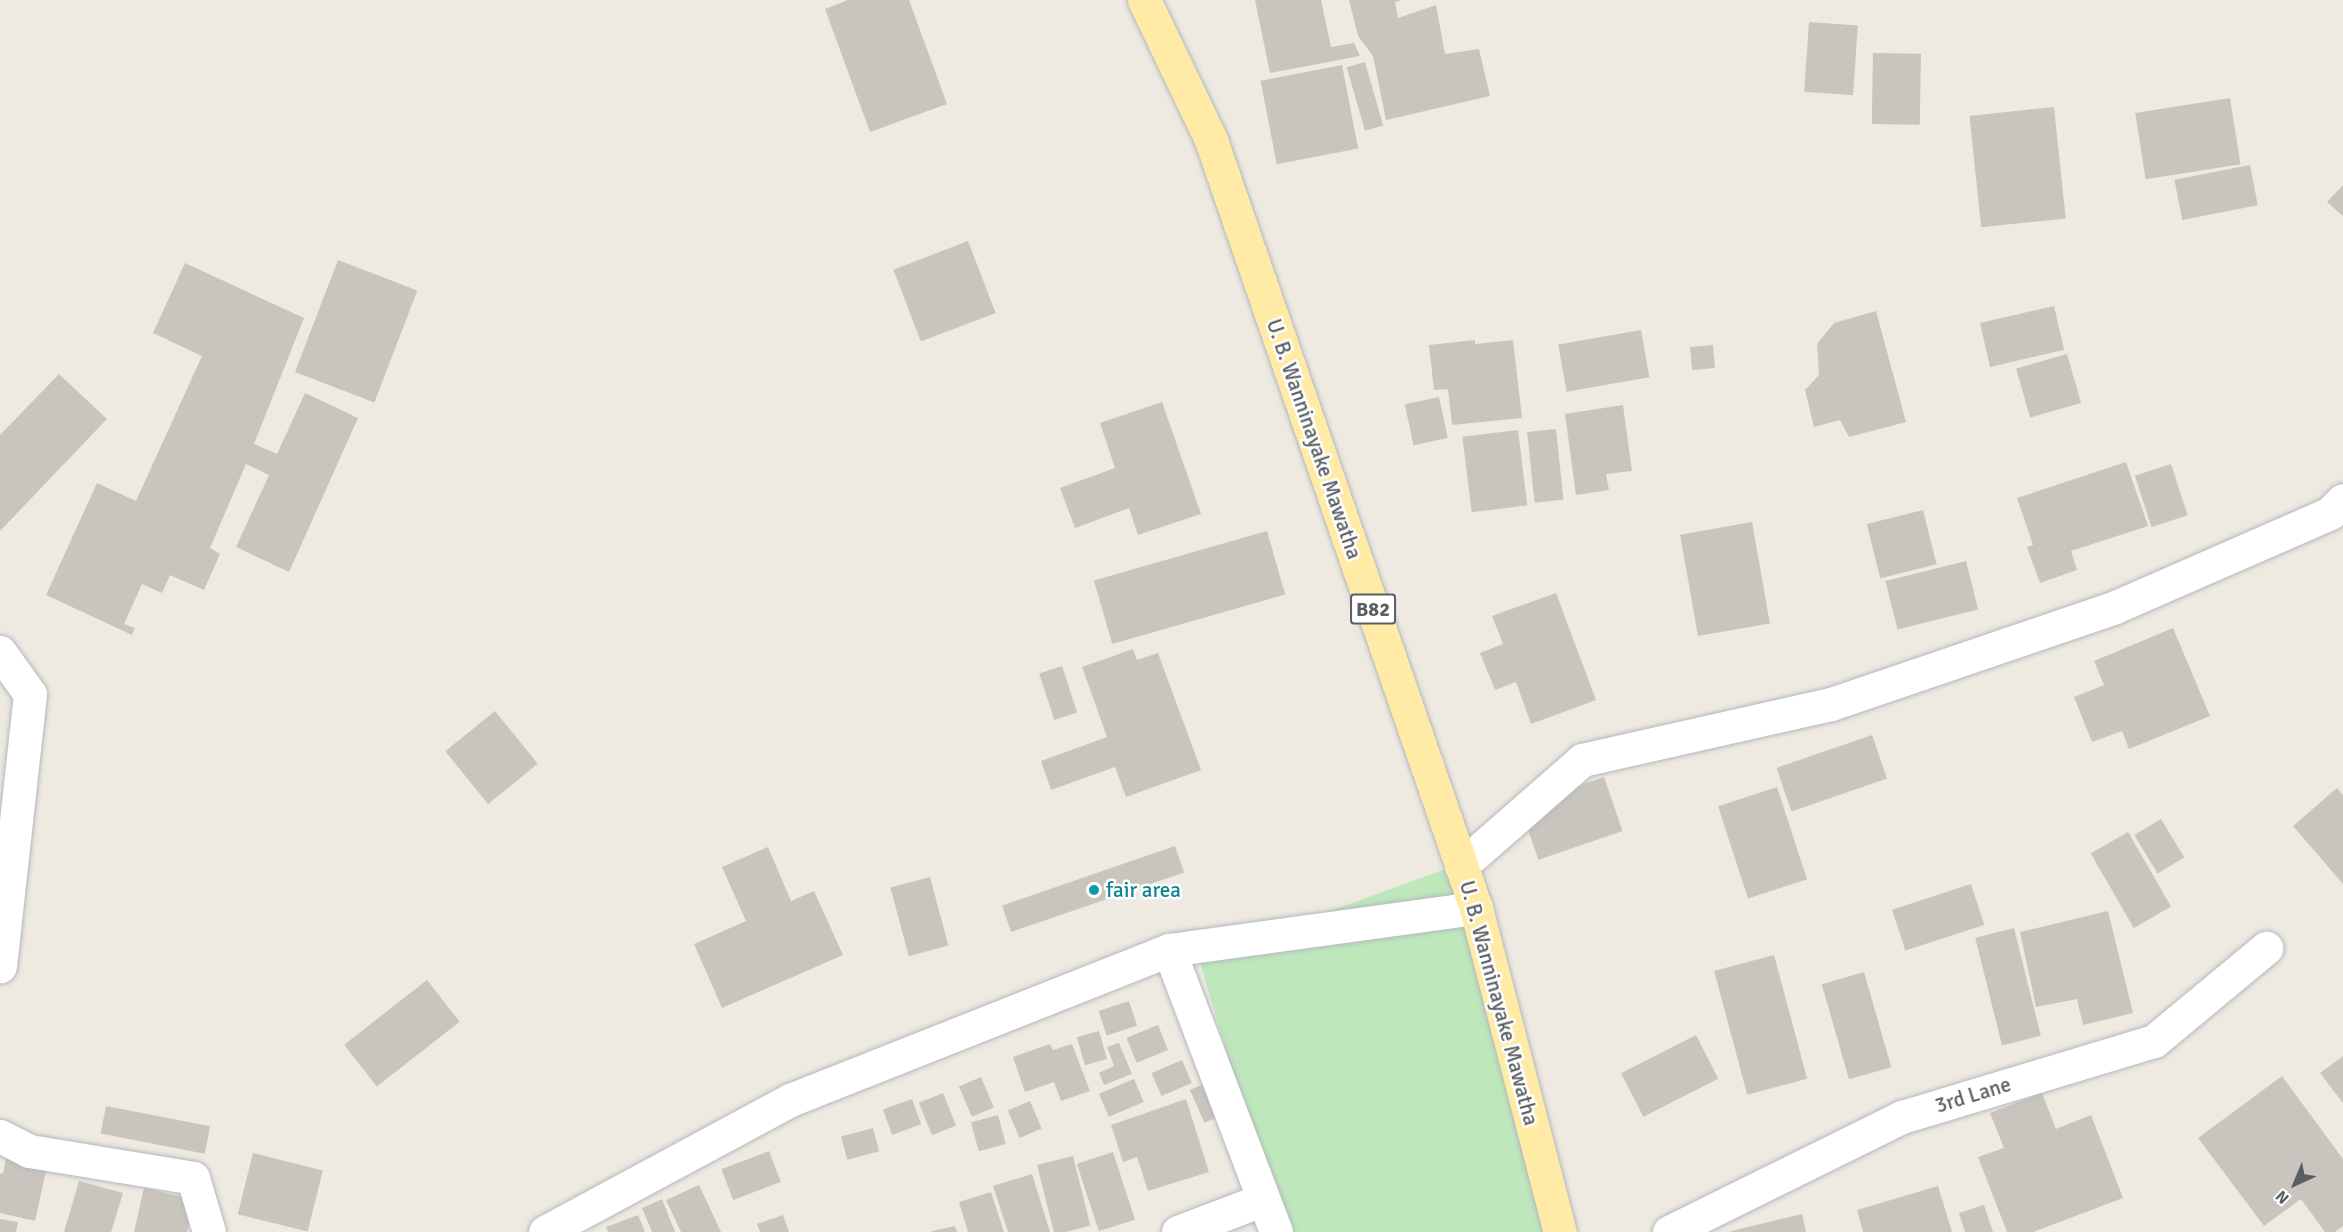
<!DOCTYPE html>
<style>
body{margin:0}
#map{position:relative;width:2343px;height:1232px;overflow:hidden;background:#eeeae1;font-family:Signika,sans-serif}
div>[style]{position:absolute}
.green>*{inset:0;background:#bee7bc}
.building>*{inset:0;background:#c9c5be;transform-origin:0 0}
.roads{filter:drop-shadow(0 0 2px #b4b8bd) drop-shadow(0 0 2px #b4b8bd)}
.minor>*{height:33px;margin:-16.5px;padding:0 16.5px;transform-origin:16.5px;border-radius:16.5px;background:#fff}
.major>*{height:33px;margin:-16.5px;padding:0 16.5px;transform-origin:16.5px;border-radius:16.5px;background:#ffeba5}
.dots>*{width:16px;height:16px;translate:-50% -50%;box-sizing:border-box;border:3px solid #fff;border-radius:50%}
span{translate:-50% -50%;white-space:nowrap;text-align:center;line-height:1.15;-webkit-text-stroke:5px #fff;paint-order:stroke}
.shield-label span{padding:2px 4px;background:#fff;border:2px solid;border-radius:4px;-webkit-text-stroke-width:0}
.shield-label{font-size:20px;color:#5a5e63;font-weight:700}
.street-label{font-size:21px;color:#5a5e63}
.culture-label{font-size:21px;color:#0d838f}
.left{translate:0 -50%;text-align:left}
.north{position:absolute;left:2265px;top:1154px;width:60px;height:60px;-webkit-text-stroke:4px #fff;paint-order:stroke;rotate:224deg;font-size:16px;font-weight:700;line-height:24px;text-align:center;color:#5a5e63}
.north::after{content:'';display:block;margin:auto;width:21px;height:27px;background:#5a5e63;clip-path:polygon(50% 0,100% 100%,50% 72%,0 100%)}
</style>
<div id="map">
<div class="green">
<div style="clip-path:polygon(1448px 868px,1556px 1232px,1291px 1232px,1233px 1073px,1199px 959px)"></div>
</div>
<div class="building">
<div style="clip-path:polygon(848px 0,909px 0,947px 104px,870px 132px,825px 9px)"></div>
<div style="clip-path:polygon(1255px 0,1321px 0,1331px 47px,1354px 43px,1360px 56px,1270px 73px)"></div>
<div style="clip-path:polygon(1349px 0,1402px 0,1395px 2px,1398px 18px,1436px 5px,1445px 54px,1479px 49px,1490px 96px,1386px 120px,1373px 56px,1358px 36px)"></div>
<div style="left:1809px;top:22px;width:49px;height:70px;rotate:4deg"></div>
<div style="left:1873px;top:53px;width:48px;height:71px;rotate:1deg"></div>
<div style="left:1365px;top:62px;width:66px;height:19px;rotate:74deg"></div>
<div style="left:1342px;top:65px;width:85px;height:83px;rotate:79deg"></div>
<div style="left:2230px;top:98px;width:67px;height:96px;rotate:81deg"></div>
<div style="left:2054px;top:107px;width:112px;height:85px;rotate:84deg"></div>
<div style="left:2250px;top:165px;width:41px;height:77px;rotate:79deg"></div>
<div style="clip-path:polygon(2343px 185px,2343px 216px,2327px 202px)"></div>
<div style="left:968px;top:241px;width:77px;height:80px;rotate:69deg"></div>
<div style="left:338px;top:260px;width:85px;height:120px;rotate:21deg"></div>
<div style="clip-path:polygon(185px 263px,304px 318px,254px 444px,277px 454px,305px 393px,358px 418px,289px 572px,236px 547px,269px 475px,246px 464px,210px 548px,220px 554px,204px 590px,170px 575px,162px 593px,142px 584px,124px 624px,135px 628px,132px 635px,46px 595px,97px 483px,136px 501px,202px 356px,153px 333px)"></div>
<div style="left:2054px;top:306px;width:45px;height:76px;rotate:77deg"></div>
<div style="clip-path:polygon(1876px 311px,1906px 422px,1849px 437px,1840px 420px,1814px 427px,1805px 390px,1819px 375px,1817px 344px,1834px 323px)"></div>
<div style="left:1641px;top:330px;width:48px;height:84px;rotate:80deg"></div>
<div style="clip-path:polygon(1475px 340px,1475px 344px,1513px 340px,1522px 418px,1452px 425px,1448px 389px,1434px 390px,1429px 345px)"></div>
<div style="left:1713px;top:345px;width:23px;height:23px;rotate:85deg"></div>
<div style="left:2067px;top:354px;width:51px;height:53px;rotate:74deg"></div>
<div style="clip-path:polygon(59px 374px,107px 419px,0 531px,0 435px)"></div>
<div style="left:1439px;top:397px;width:42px;height:35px;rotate:78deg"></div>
<div style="clip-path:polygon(1162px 402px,1201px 514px,1138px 535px,1129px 508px,1075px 528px,1060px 488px,1115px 468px,1100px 423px)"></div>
<div style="clip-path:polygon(1623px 405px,1632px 471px,1606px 474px,1609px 490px,1576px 495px,1565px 414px)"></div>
<div style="left:1556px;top:429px;width:71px;height:29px;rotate:84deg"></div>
<div style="left:1518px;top:430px;width:76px;height:56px;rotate:83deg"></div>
<div style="clip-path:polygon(2126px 462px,2148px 526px,2071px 551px,2077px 570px,2040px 583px,2027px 547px,2033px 545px,2017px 498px)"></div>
<div style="left:2171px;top:464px;width:54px;height:38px;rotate:72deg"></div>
<div style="left:1923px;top:510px;width:56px;height:58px;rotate:76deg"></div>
<div style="left:1752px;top:522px;width:103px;height:73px;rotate:80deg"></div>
<div style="left:1267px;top:531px;width:66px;height:180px;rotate:74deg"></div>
<div style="left:1966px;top:561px;width:50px;height:83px;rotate:76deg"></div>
<div style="clip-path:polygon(1556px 593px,1596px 700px,1531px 724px,1516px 682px,1495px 690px,1480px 653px,1503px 644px,1492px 616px)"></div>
<div style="clip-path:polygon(2173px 628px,2210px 716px,2129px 749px,2122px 731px,2092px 742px,2074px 697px,2104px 685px,2094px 661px)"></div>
<div style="clip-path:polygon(1133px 649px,1137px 660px,1158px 653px,1201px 770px,1126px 797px,1115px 767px,1051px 790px,1041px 761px,1107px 737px,1082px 667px)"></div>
<div style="left:1062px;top:666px;width:49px;height:24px;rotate:72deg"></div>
<div style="left:495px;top:711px;width:68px;height:64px;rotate:51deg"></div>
<div style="left:1872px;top:735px;width:46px;height:101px;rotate:71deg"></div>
<div style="left:1604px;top:777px;width:57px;height:89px;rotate:71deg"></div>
<div style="left:1777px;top:787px;width:97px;height:62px;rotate:72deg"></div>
<div style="clip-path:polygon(2337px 788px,2343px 795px,2343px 884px,2293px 826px)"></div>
<div style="left:2161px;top:819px;width:45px;height:31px;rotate:59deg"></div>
<div style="left:2128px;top:832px;width:86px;height:43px;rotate:60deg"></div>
<div style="left:1175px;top:846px;width:28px;height:183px;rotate:71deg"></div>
<div style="clip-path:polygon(768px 847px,791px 901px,814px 891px,843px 955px,722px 1008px,694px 944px,746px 921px,722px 867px)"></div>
<div style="left:930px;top:877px;width:71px;height:41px;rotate:75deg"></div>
<div style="left:1971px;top:884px;width:43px;height:83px;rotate:72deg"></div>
<div style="clip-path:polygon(2108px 911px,2133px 1013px,2083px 1025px,2077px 999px,2036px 1007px,2020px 932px)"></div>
<div style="left:2014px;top:928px;width:111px;height:40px;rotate:76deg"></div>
<div style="left:1774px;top:955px;width:128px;height:62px;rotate:75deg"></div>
<div style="left:1864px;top:972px;width:99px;height:44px;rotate:74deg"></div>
<div style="left:427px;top:980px;width:53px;height:105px;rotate:52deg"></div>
<div style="left:1129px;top:1001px;width:26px;height:32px;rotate:72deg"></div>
<div style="left:1158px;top:1025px;width:27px;height:34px;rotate:68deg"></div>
<div style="left:1099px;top:1031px;width:29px;height:23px;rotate:74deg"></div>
<div style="left:1696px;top:1035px;width:49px;height:84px;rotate:63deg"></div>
<div style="clip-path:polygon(1119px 1043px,1132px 1074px,1104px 1085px,1099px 1073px,1114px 1066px,1107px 1047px)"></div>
<div style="clip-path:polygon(1050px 1044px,1053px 1050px,1072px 1044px,1090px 1091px,1061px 1101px,1054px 1082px,1025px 1092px,1013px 1057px)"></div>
<div style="clip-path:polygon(2343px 1056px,2343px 1103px,2320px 1073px)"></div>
<div style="left:1182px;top:1060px;width:25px;height:33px;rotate:67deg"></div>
<div style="clip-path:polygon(2282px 1076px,2343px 1159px,2343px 1226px,2335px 1232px,2325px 1232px,2301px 1199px,2264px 1226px,2198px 1138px)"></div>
<div style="left:981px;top:1077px;width:33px;height:24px;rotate:67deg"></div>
<div style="left:1134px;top:1079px;width:25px;height:38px;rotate:67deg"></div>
<div style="left:1210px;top:1081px;width:36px;height:22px;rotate:66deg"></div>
<div style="left:943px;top:1093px;width:35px;height:26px;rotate:68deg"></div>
<div style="clip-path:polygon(2042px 1093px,2056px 1129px,2091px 1115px,2123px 1198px,2033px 1232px,2007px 1232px,1978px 1157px,2004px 1148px,1990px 1113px)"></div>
<div style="left:912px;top:1099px;width:27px;height:31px;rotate:70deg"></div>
<div style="clip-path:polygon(1186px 1099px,1209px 1172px,1148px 1191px,1137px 1157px,1123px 1162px,1111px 1125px)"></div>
<div style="left:1030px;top:1101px;width:30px;height:24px;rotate:67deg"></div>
<div style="left:106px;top:1106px;width:106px;height:28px;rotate:11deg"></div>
<div style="left:998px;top:1115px;width:30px;height:28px;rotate:75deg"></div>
<div style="left:873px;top:1128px;width:24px;height:33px;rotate:75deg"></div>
<div style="left:769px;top:1151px;width:33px;height:51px;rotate:69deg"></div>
<div style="left:1113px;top:1152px;width:71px;height:38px;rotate:72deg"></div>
<div style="left:253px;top:1153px;width:72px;height:63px;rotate:14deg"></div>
<div style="left:1073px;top:1156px;width:72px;height:37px;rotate:76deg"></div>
<div style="clip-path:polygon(6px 1158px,47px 1167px,35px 1221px,0 1213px,0 1173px,3px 1174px)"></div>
<div style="clip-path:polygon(1032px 1174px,1050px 1232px,1008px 1232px,993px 1186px)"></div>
<div style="clip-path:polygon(79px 1181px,123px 1193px,111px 1232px,64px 1232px)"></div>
<div style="clip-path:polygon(699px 1185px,721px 1232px,681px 1232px,666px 1200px)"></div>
<div style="clip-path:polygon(1938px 1186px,1952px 1232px,1863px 1232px,1857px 1210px)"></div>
<div style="clip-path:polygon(144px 1188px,195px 1200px,187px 1232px,134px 1232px)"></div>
<div style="clip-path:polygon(991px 1192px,1004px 1232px,968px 1232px,959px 1202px)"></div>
<div style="clip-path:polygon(662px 1199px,675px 1232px,652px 1232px,642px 1208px)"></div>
<div style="clip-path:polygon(1984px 1205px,1993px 1232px,1965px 1232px,1959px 1213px)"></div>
<div style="clip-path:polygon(1802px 1214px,1806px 1232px,1731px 1232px,1731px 1231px)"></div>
<div style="clip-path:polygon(638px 1215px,645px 1232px,608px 1232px,606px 1227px)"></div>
<div style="clip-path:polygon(783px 1215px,789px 1232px,760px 1232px,757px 1224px)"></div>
<div style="clip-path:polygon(0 1219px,18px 1222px,16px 1232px,0 1232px)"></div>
<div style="clip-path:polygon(955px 1226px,957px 1232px,932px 1232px,932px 1231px)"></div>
</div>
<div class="roads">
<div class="minor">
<div style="left:0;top:652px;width:52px;rotate:54.5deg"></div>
<div style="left:30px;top:694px;width:274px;rotate:96.3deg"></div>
<div style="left:1461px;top:866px;width:161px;rotate:-41.2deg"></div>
<div style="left:1582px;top:760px;width:255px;rotate:-12.7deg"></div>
<div style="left:1831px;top:704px;width:298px;rotate:-18.8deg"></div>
<div style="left:2113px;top:608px;width:237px;rotate:-23.6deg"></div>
<div style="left:2330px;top:513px;width:18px;rotate:-45deg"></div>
<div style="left:1169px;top:950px;width:302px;rotate:69.2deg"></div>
<div style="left:0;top:1136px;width:33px;rotate:27deg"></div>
<div style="left:29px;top:1151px;width:166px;rotate:9.3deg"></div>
<div style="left:193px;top:1178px;width:56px;rotate:73.5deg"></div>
<div style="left:545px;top:1232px;width:278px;rotate:-28.3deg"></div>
<div style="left:790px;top:1100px;width:408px;rotate:-21.6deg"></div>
<div style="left:1169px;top:950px;width:310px;rotate:-7.8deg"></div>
<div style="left:1178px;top:1232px;width:90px;rotate:-20.9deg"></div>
<div style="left:1669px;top:1232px;width:260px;rotate:-26.3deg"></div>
<div style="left:1902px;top:1117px;width:263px;rotate:-16.8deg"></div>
<div style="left:2154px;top:1041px;width:146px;rotate:-39.7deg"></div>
</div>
<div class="major">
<div style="left:1144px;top:0;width:155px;rotate:64.4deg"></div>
<div style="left:1211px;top:140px;width:812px;rotate:70.96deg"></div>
<div style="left:1476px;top:908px;width:335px;rotate:75.5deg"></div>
</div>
</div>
<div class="dots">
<div style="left:1094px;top:890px;background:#0f9aa8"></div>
</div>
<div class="shield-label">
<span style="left:1373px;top:609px">B82</span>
</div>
<div class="street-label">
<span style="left:1314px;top:439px;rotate:71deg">U. B. Wanninayake Mawatha</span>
<span style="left:1499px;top:1003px;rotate:75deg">U. B. Wanninayake Mawatha</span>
<span style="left:1973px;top:1095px;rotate:-17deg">3rd Lane</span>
</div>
<div class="culture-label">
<span class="left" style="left:1106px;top:890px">fair area</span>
</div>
<div class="north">N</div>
</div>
